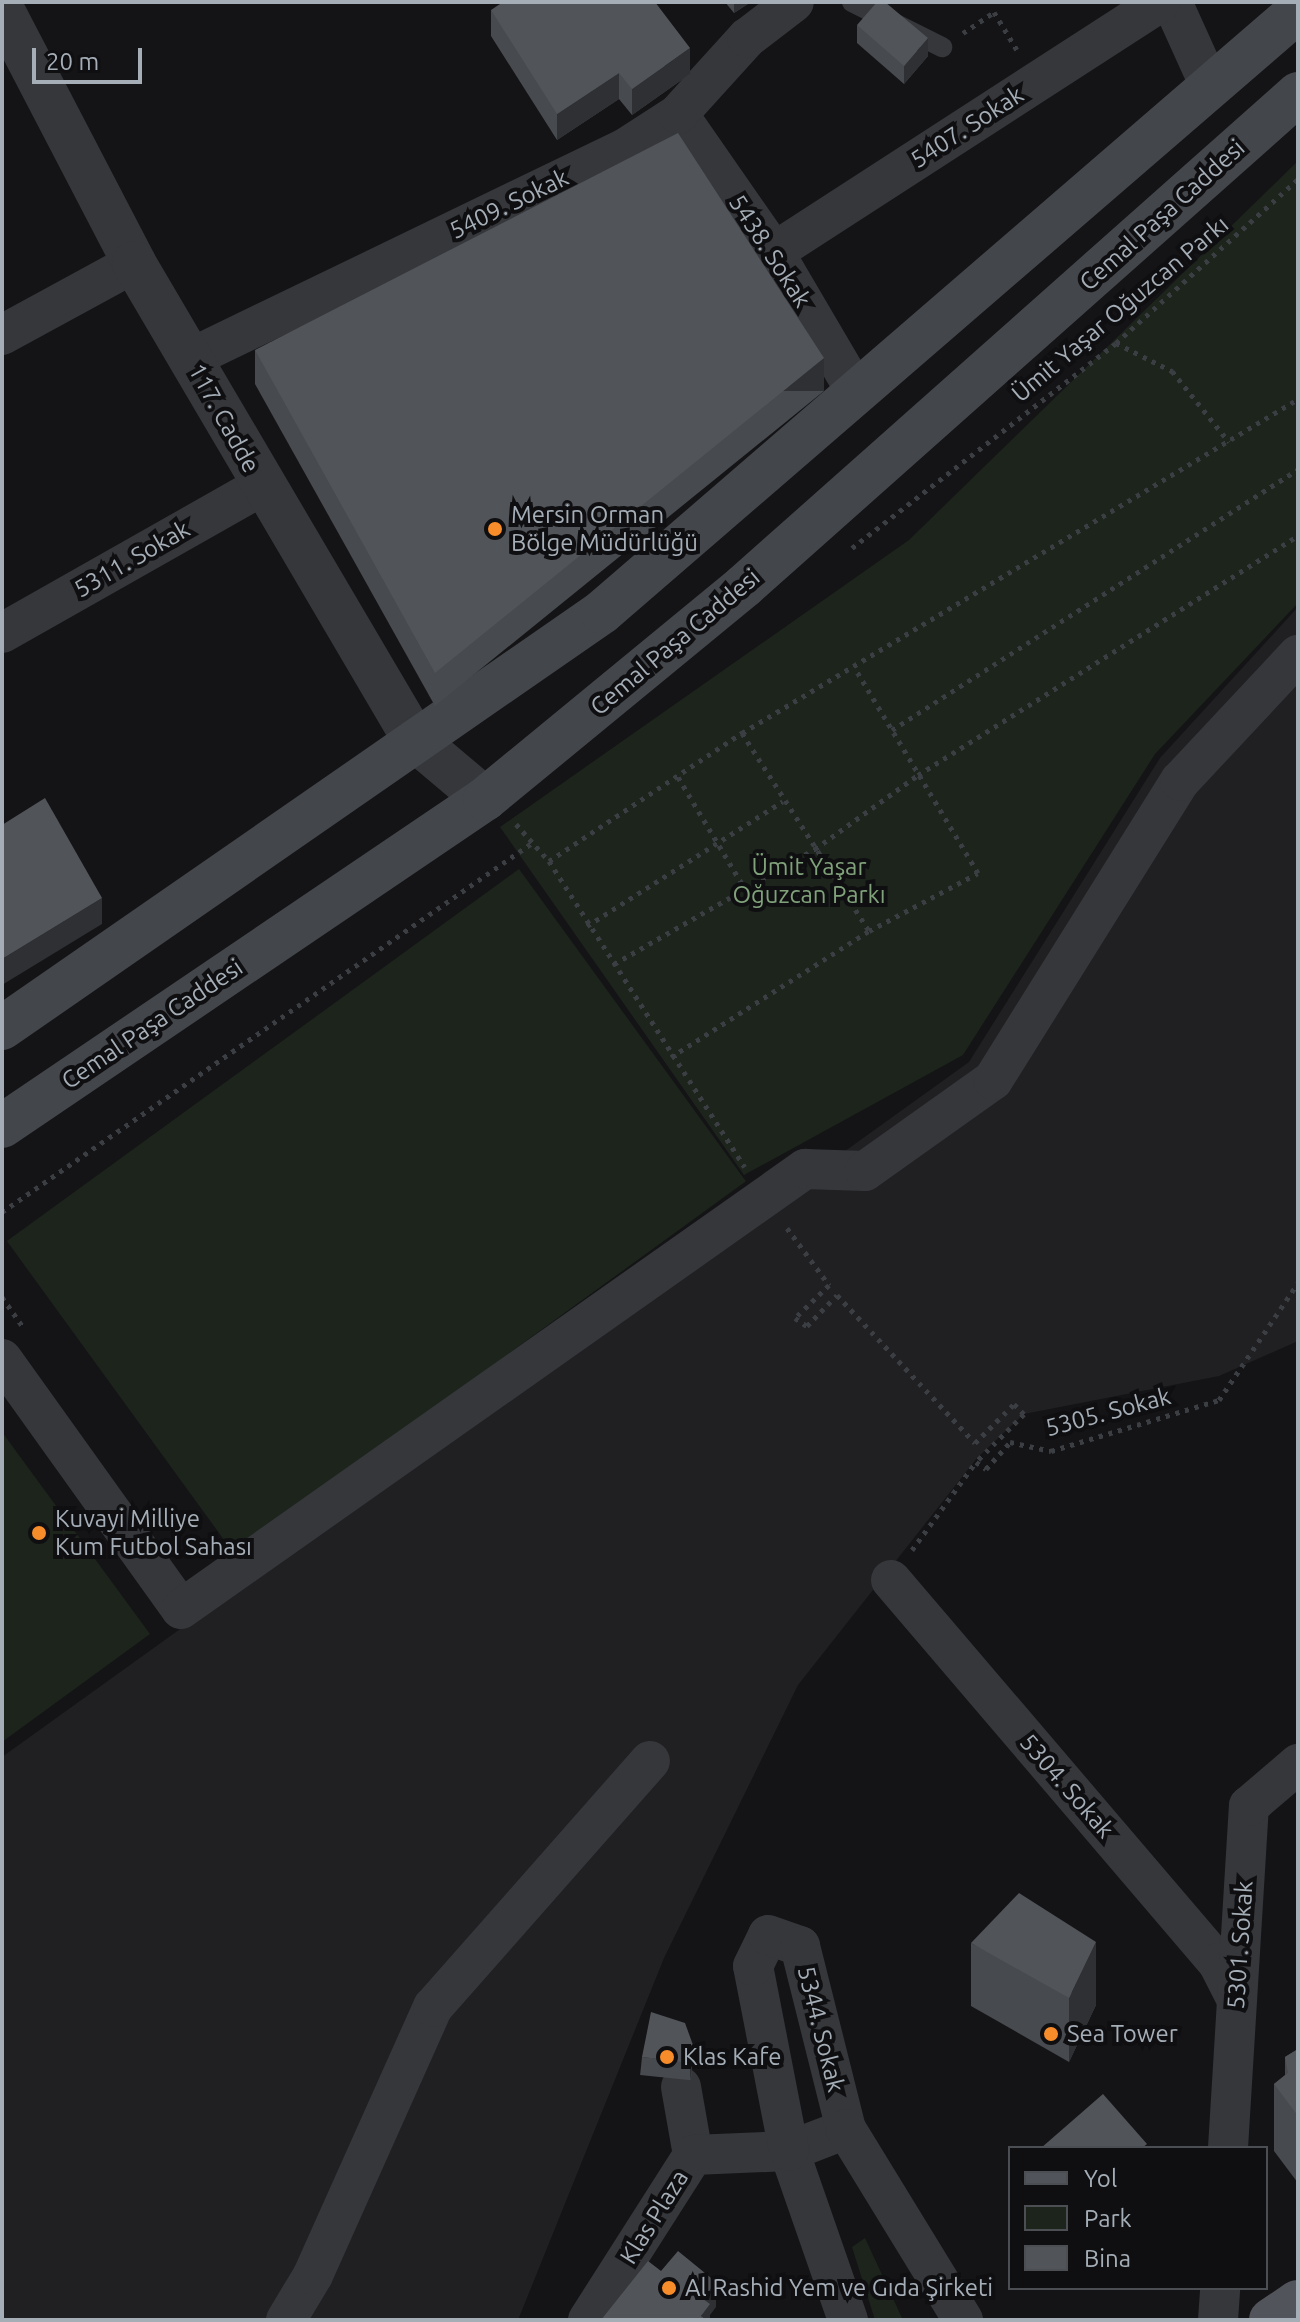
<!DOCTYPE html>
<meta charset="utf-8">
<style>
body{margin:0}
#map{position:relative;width:1300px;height:2322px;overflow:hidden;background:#141416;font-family:Ubuntu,sans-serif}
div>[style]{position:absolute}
.built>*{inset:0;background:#202023}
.green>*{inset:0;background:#1c241c;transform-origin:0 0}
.path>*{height:5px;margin-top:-2.5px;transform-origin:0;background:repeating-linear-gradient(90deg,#3b3e42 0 4px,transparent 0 10px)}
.service>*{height:20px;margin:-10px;padding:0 10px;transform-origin:10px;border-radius:10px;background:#35373b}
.minor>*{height:40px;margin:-20px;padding:0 20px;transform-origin:20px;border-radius:20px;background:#35373b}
.tertiary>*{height:44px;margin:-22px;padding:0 22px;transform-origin:22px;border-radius:22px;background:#35373b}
.secondary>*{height:44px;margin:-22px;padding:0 22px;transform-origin:22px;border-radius:22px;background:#43464b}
.primary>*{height:44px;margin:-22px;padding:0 22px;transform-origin:22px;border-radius:22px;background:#51545a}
.wall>*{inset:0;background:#474a4e;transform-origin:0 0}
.shaded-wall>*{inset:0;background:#2e3033;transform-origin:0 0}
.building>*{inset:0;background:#515459}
.dots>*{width:22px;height:22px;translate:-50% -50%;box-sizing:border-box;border:4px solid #0f0f11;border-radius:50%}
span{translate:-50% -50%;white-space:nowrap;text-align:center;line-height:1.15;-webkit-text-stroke:8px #0f0f11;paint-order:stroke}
.street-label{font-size:24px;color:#a5aeb7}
.poi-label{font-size:24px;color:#a5aeb7}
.left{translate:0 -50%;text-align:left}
.park-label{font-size:24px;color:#80a27b}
.frame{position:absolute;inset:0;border:4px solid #a5aeb7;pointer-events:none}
.legend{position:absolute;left:1008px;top:2146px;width:260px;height:144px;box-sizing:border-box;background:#0f0f11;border:2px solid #4b4f53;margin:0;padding:10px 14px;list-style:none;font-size:24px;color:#a5aeb7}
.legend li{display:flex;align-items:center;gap:16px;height:40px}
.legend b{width:40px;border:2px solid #4b4f53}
.scale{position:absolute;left:32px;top:48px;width:110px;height:36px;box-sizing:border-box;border:4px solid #a5aeb7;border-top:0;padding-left:10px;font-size:24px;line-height:28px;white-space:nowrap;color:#a5aeb7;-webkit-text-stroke:6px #0f0f11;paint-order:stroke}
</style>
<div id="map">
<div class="built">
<div style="clip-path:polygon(1298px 607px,1298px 1341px,1219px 1376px,1024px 1414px,977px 1458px,798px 1685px,664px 1958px,518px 2320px,2px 2320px,2px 1757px,969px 1062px,1160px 758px)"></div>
</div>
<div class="green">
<div style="clip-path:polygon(1298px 161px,1298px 603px,1155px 754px,963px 1055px,744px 1175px,500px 827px,909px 540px)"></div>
<div style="left:519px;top:869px;width:386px;height:633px;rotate:54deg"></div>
<div style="clip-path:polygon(2px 1432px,150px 1634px,2px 1742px)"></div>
<div style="clip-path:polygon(865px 2238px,903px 2320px,875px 2320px,852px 2247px)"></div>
</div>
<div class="path">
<div style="left:963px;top:33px;width:37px;rotate:-34deg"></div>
<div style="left:994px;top:12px;width:44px;rotate:58.8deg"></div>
<div style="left:1116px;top:343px;width:63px;rotate:26.6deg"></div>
<div style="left:1172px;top:371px;width:91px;rotate:51.2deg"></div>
<div style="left:852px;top:548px;width:334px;rotate:-37.8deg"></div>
<div style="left:1116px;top:343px;width:245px;rotate:-42deg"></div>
<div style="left:892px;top:730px;width:483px;rotate:-32.7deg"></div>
<div style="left:742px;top:733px;width:235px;rotate:57.3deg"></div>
<div style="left:678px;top:777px;width:131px;rotate:59.1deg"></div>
<div style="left:516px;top:824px;width:50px;rotate:48.3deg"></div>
<div style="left:549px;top:861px;width:363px;rotate:57.4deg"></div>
<div style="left:549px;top:861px;width:232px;rotate:-33.6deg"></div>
<div style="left:742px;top:733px;width:649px;rotate:-30.99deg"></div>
<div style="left:587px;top:926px;width:232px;rotate:-32.5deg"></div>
<div style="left:614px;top:964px;width:232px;rotate:-29.8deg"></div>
<div style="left:815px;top:849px;width:127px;rotate:-35.7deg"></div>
<div style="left:918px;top:775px;width:449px;rotate:-32.2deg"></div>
<div style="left:671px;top:1057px;width:235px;rotate:-32.5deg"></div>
<div style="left:869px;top:931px;width:123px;rotate:-28deg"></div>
<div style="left:978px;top:873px;width:240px;rotate:-121deg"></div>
<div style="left:2px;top:1212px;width:646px;rotate:-34.85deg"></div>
<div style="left:787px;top:1228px;width:71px;rotate:53.6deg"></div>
<div style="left:829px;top:1285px;width:47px;rotate:135.9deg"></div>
<div style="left:795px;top:1318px;width:14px;rotate:34deg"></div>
<div style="left:807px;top:1326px;width:43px;rotate:-45.9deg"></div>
<div style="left:837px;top:1295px;width:202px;rotate:47deg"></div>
<div style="left:975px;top:1443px;width:55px;rotate:-45deg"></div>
<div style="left:1014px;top:1404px;width:14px;rotate:45deg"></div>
<div style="left:1024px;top:1414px;width:68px;rotate:135deg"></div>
<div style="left:2px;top:1297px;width:35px;rotate:55deg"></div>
<div style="left:912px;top:1550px;width:109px;rotate:-54deg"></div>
<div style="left:976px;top:1462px;width:12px;rotate:35deg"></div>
<div style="left:986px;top:1469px;width:36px;rotate:-48deg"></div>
<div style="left:1010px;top:1442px;width:42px;rotate:12.4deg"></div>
<div style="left:1051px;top:1451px;width:176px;rotate:-16.9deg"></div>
<div style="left:1219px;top:1400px;width:141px;rotate:-56deg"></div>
</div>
<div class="service">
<div style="left:852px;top:2px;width:101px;rotate:26.6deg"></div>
</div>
<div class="minor">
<div style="left:1172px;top:2px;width:92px;rotate:65.7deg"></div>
<div style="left:678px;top:114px;width:168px;rotate:55.2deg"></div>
<div style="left:774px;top:252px;width:162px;rotate:59.6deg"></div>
<div style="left:774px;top:252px;width:460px;rotate:-32.9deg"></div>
<div style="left:2px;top:335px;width:150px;rotate:-28.6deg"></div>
<div style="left:191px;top:358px;width:481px;rotate:-25.8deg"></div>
<div style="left:624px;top:149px;width:64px;rotate:-32.9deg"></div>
<div style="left:678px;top:114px;width:103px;rotate:-47.8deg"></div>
<div style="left:747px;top:38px;width:59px;rotate:-37.5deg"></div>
<div style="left:2px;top:633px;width:299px;rotate:-29.5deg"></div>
<div style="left:2px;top:1359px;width:307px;rotate:54.4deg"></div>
<div style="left:181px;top:1609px;width:764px;rotate:-35.19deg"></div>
<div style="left:805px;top:1169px;width:60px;rotate:1.9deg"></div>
<div style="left:865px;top:1171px;width:157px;rotate:-35.4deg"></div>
<div style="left:993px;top:1080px;width:353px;rotate:-58deg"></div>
<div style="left:1180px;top:781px;width:173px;rotate:-46.9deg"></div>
<div style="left:891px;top:1580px;width:504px;rotate:49.51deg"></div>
<div style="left:1218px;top:1963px;width:39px;rotate:63deg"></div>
<div style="left:681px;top:2087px;width:69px;rotate:80deg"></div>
<div style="left:1228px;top:2148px;width:343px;rotate:-86.5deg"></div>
<div style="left:1249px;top:1806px;width:65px;rotate:-40.6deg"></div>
<div style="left:286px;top:2320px;width:52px;rotate:-59deg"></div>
<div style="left:313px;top:2275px;width:294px;rotate:-65.9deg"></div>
<div style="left:433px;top:2007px;width:328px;rotate:-48.6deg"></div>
<div style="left:588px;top:2320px;width:196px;rotate:-57.5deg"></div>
<div style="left:693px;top:2155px;width:96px;rotate:-2.4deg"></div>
<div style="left:789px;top:2151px;width:61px;rotate:-21.1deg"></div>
<div style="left:848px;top:2320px;width:179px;rotate:-109.2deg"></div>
<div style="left:789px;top:2151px;width:188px;rotate:-101deg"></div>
<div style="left:753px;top:1966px;width:34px;rotate:-64deg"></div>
<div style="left:768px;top:1935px;width:34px;rotate:19deg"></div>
<div style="left:800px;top:1946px;width:189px;rotate:75.9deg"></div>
<div style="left:846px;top:2129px;width:224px;rotate:58.5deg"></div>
<div style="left:1218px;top:2320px;width:32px;rotate:-86deg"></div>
</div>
<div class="tertiary">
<div style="left:2px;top:9px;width:286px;rotate:62.5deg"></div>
<div style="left:134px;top:263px;width:552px;rotate:59.53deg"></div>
<div style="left:414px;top:739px;width:93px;rotate:40.2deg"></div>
</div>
<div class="secondary">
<div style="left:2px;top:1028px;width:730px;rotate:-34.73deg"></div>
<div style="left:602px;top:612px;width:920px;rotate:-40.81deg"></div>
<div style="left:2px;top:1126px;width:583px;rotate:-34.1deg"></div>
<div style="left:485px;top:799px;width:335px;rotate:-39.4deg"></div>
<div style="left:744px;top:586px;width:741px;rotate:-41.61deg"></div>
</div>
<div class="primary">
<div style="left:1271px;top:2320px;width:32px;rotate:-34deg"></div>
</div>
<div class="wall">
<div style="clip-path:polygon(725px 2px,751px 2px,734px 13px)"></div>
<div style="clip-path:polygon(491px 10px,690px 74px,632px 115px,619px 99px,557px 140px,491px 36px)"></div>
<div style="clip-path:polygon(857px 25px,928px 56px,904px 84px,857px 43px)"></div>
<div style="clip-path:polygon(255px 350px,824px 391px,435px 706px,255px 384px)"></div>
<div style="clip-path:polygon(971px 1943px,1096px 2005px,1069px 2062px,971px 2006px)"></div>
<div style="clip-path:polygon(1298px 2049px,1298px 2183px,1274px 2151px,1274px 2084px,1285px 2075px,1285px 2057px)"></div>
<div style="left:642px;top:2057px;width:51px;height:18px;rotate:6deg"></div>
</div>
<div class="shaded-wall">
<div style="clip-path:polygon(734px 2px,751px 2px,734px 13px)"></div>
<div style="clip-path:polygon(928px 38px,928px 56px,904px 84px,904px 66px)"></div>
<div style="clip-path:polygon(690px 48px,690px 74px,632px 115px,632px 89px)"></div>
<div style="clip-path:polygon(619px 73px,619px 99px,557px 140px,557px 114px)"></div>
<div style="left:824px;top:358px;width:33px;height:501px;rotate:90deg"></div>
<div style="clip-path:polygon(102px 898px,102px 924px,2px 985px,2px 959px)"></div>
<div style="clip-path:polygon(1096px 1942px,1096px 2005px,1069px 2062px,1069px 1998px)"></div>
<div style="clip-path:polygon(693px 2045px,693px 2062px,690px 2081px,690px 2063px)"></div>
<div style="clip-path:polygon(716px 2282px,716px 2307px,710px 2315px,710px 2320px,701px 2320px,703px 2299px)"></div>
</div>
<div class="building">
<div style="clip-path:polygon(503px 2px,655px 2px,690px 48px,632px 89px,619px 73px,557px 114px,491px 10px)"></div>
<div style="clip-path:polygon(877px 2px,885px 2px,928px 38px,904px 66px,857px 25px)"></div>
<div style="clip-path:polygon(678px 133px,824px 358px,435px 673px,255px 350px)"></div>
<div style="clip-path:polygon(45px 798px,102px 898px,2px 959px,2px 825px)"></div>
<div style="clip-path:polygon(1019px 1893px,1096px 1942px,1069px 1998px,971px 1943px)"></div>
<div style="clip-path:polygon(651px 2012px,685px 2023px,693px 2045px,690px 2063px,642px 2057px)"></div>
<div style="clip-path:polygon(1298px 2049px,1298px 2116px,1274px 2084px,1288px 2073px,1285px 2057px)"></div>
<div style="clip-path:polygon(1103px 2094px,1147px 2144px,1142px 2148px,1041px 2148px)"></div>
<div style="clip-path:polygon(678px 2251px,716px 2282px,703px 2299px,710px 2304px,701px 2316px,706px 2320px,601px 2320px,648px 2261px,661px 2271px)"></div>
</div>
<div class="dots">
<div style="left:495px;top:529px;background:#f78d2a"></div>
<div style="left:39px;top:1533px;background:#f78d2a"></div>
<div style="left:1051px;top:2034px;background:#f78d2a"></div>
<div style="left:667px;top:2057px;background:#f78d2a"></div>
<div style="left:669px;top:2288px;background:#f78d2a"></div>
</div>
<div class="street-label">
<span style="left:967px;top:127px;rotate:-33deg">5407. Sokak</span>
<span style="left:509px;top:204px;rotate:-26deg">5409. Sokak</span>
<span style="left:1162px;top:215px;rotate:-42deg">Cemal Paşa Caddesi</span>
<span style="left:770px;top:251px;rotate:57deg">5438. Sokak</span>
<span style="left:1120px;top:309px;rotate:-40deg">Ümit Yaşar Oğuzcan Parkı</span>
<span style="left:224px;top:418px;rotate:61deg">117. Cadde</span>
<span style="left:132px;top:559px;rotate:-30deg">5311. Sokak</span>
<span style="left:675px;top:642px;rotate:-40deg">Cemal Paşa Caddesi</span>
<span style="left:152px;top:1024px;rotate:-34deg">Cemal Paşa Caddesi</span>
<span style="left:1108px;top:1412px;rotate:-15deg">5305. Sokak</span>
<span style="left:1067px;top:1786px;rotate:49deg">5304. Sokak</span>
<span style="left:1240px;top:1945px;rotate:-86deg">5301. Sokak</span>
<span style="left:821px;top:2029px;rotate:76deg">5344. Sokak</span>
<span style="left:654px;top:2217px;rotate:-58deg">Klas Plaza</span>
</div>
<div class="poi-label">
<span class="left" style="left:511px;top:529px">Mersin Orman<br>Bölge Müdürlüğü</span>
<span class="left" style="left:55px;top:1533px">Kuvayi Milliye<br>Kum Futbol Sahası</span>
<span class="left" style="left:1067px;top:2034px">Sea Tower</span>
<span class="left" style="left:683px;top:2057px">Klas Kafe</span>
<span class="left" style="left:685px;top:2288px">Al Rashid Yem ve Gıda Şirketi</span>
</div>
<div class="park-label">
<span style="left:809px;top:881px">Ümit Yaşar<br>Oğuzcan Parkı</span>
</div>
<div class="frame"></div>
<ul class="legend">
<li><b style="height:10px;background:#51545a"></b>Yol</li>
<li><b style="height:22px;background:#1c241c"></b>Park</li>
<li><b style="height:22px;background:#515459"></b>Bina</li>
</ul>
<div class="scale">20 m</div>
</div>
